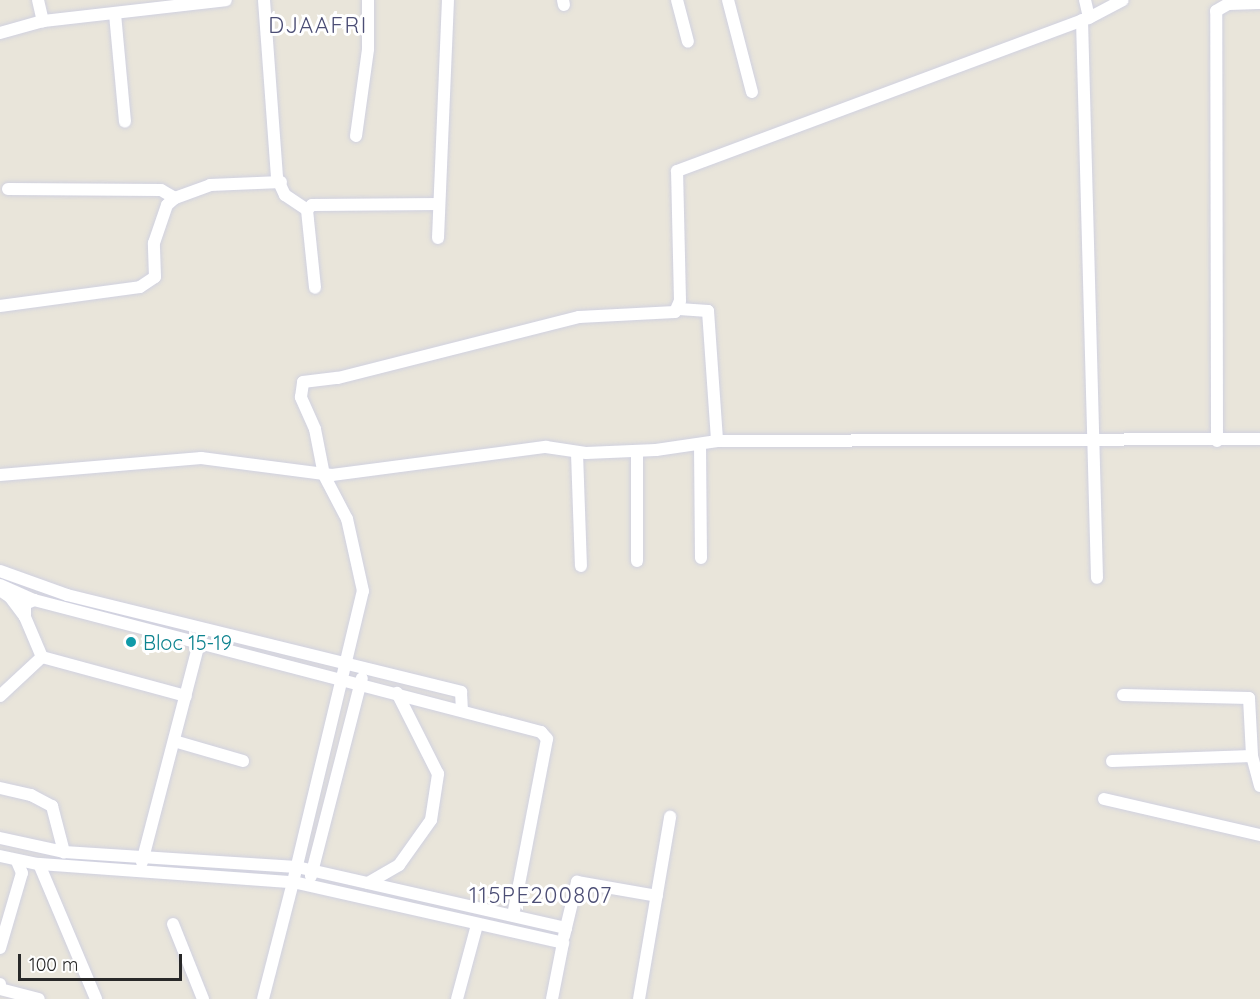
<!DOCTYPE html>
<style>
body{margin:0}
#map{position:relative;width:1260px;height:999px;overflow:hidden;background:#e9e5da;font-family:Quicksand,sans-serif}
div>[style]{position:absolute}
.roads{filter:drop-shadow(0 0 2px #d0d1e0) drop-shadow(0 0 2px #d0d1e0)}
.minor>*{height:12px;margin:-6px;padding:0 6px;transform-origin:6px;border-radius:6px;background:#fff}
.dots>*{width:16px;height:16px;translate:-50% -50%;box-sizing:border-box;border:3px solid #fff;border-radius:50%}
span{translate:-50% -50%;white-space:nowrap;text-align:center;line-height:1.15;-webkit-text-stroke:6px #fff;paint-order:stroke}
.culture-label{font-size:20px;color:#0d838f}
.left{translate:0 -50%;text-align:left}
.quarter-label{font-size:22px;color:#4c4e75;letter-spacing:1.5px}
.scale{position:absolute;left:18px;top:954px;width:164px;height:27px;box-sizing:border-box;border:3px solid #282828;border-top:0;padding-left:8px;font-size:18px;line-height:21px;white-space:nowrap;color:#282828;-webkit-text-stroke:4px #fff;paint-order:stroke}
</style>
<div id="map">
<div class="roads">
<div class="minor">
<div style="left:38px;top:0;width:22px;rotate:77deg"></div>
<div style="left:264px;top:0;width:178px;rotate:85.8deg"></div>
<div style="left:277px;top:178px;width:19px;rotate:65deg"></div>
<div style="left:285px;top:195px;width:27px;rotate:34deg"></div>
<div style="left:307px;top:210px;width:7px;rotate:-45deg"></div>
<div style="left:312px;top:205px;width:127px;rotate:-0.5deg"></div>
<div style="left:563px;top:0;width:5px;rotate:79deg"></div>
<div style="left:677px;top:0;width:43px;rotate:75.3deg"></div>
<div style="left:728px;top:0;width:95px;rotate:75.4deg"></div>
<div style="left:1085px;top:0;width:18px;rotate:77deg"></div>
<div style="left:115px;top:14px;width:108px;rotate:84.7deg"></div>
<div style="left:1082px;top:20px;width:558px;rotate:88.46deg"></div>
<div style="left:0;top:33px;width:45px;rotate:-15.6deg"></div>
<div style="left:43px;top:21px;width:184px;rotate:-6.5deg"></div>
<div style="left:356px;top:136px;width:88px;rotate:-82.1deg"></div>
<div style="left:368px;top:49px;width:49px;rotate:-90deg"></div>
<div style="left:8px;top:189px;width:153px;rotate:0.4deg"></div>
<div style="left:161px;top:190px;width:16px;rotate:30deg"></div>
<div style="left:307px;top:210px;width:78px;rotate:84.1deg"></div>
<div style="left:438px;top:238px;width:238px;rotate:-87.6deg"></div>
<div style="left:0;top:306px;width:141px;rotate:-7.7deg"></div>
<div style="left:140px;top:287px;width:18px;rotate:-34deg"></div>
<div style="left:155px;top:277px;width:34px;rotate:-92deg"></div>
<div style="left:154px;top:243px;width:40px;rotate:-71.1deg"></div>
<div style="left:167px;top:205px;width:11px;rotate:-41deg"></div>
<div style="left:175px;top:198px;width:37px;rotate:-20deg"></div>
<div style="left:210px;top:185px;width:71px;rotate:-2.4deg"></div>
<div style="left:679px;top:309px;width:29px;rotate:4deg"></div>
<div style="left:708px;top:311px;width:130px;rotate:86deg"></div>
<div style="left:1217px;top:441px;width:430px;rotate:-90.1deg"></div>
<div style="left:1216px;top:11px;width:14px;rotate:-30deg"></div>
<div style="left:1228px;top:4px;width:32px;rotate:-2deg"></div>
<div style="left:700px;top:445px;width:113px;rotate:89.5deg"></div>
<div style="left:577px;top:453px;width:113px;rotate:88deg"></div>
<div style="left:0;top:475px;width:202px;rotate:-4.8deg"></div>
<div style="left:201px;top:458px;width:132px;rotate:7.4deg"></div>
<div style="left:332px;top:475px;width:216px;rotate:-7.5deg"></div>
<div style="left:546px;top:447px;width:40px;rotate:8.5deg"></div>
<div style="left:586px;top:453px;width:70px;rotate:-2.5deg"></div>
<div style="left:656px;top:450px;width:62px;rotate:-8.4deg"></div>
<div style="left:717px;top:441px;width:543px;rotate:-0.21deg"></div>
<div style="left:637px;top:561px;width:110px;rotate:-90deg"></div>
<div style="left:0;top:571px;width:71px;rotate:19.7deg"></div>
<div style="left:67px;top:595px;width:406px;rotate:13.8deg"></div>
<div style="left:461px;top:692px;width:17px;rotate:87deg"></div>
<div style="left:0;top:585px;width:37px;rotate:24deg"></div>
<div style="left:34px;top:600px;width:524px;rotate:14.59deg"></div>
<div style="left:541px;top:732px;width:9px;rotate:49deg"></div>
<div style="left:547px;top:739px;width:179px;rotate:100.9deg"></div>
<div style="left:0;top:590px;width:12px;rotate:35deg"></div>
<div style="left:10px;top:597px;width:25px;rotate:53deg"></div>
<div style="left:25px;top:617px;width:13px;rotate:-90deg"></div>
<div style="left:25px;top:604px;width:10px;rotate:-24deg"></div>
<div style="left:25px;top:617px;width:43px;rotate:67deg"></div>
<div style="left:1123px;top:695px;width:126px;rotate:1.4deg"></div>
<div style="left:1249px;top:698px;width:58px;rotate:87deg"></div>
<div style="left:1252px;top:756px;width:31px;rotate:75deg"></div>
<div style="left:0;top:696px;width:57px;rotate:-42.9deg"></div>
<div style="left:42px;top:657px;width:149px;rotate:15.2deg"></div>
<div style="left:174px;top:741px;width:72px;rotate:16.2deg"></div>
<div style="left:1112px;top:761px;width:140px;rotate:-2deg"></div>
<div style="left:0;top:788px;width:32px;rotate:13deg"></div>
<div style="left:31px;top:795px;width:24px;rotate:28deg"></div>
<div style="left:52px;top:806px;width:48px;rotate:75.4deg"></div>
<div style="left:1104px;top:799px;width:160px;rotate:13deg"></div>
<div style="left:0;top:838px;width:66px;rotate:12.3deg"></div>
<div style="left:64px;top:852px;width:233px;rotate:3.7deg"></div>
<div style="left:297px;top:867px;width:276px;rotate:12.8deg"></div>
<div style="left:0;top:856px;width:40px;rotate:12deg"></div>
<div style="left:39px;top:864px;width:255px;rotate:4.1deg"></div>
<div style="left:293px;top:882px;width:299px;rotate:-76.5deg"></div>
<div style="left:363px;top:591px;width:74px;rotate:-102.5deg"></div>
<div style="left:347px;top:519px;width:50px;rotate:-117.6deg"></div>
<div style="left:324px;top:475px;width:47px;rotate:-101.1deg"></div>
<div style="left:315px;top:429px;width:35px;rotate:-114deg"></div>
<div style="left:301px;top:397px;width:15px;rotate:-82deg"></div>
<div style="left:303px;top:382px;width:35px;rotate:-7deg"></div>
<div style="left:338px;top:378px;width:249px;rotate:-14.2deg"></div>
<div style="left:579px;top:317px;width:96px;rotate:-3deg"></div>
<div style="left:675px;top:312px;width:12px;rotate:-66deg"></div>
<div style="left:680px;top:301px;width:130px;rotate:-91.3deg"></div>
<div style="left:677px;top:171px;width:439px;rotate:-20.4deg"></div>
<div style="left:1089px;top:18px;width:38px;rotate:-28deg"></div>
<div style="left:142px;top:862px;width:229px;rotate:-75.4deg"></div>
<div style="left:39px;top:864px;width:147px;rotate:67.1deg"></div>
<div style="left:311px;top:876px;width:204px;rotate:-75.6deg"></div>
<div style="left:368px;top:883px;width:36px;rotate:-30deg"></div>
<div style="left:399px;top:865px;width:55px;rotate:-54.6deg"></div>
<div style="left:431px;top:820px;width:47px;rotate:-81.3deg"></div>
<div style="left:438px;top:774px;width:91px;rotate:-116.8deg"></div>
<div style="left:173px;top:924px;width:81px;rotate:68.2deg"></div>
<div style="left:564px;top:936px;width:56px;rotate:-76.5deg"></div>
<div style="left:577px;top:882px;width:81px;rotate:9.9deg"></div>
<div style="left:0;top:948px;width:78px;rotate:-73.7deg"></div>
<div style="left:22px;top:873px;width:13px;rotate:-113deg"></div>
<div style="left:0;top:984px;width:5px;rotate:90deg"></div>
<div style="left:0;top:989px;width:40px;rotate:14.4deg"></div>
<div style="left:263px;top:999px;width:121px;rotate:-75.6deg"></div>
<div style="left:293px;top:882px;width:277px;rotate:12.7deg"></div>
<div style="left:563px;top:943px;width:57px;rotate:101.1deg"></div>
<div style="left:457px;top:999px;width:77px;rotate:-74.9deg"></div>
<div style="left:639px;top:999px;width:185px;rotate:-80.3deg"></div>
</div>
</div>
<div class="dots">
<div style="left:131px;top:642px;background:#0f9aa8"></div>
</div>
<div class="culture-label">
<span class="left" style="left:143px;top:642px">Bloc 15-19</span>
</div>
<div class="quarter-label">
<span style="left:318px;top:26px">DJAAFRI</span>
<span style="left:541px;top:896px">115PE200807</span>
</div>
<div class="scale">100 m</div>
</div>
